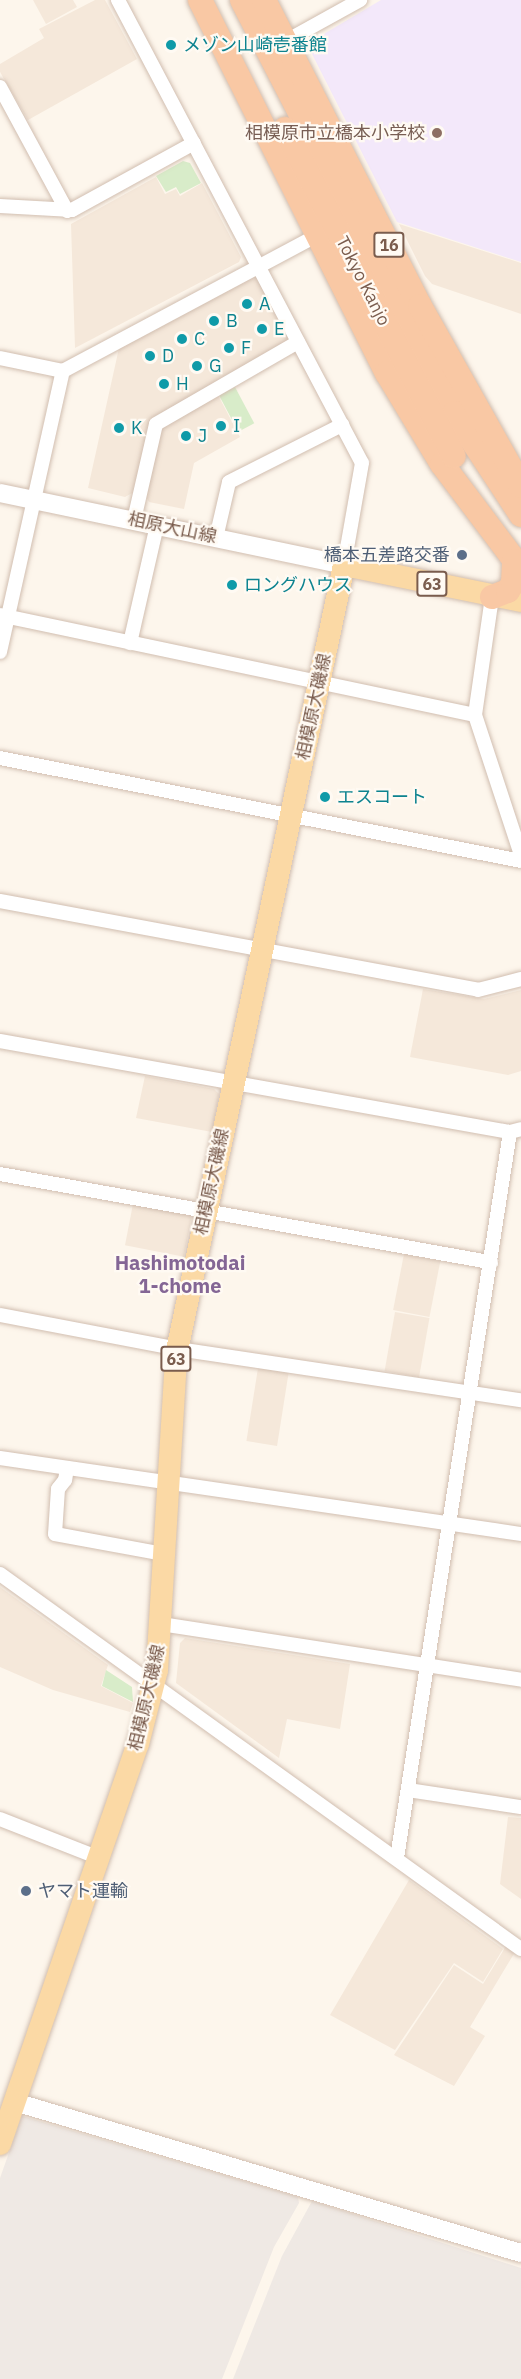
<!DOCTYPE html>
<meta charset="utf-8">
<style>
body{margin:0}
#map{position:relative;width:521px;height:2379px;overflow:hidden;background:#fdf6ec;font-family:"IBM Plex Sans","Noto Sans JP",sans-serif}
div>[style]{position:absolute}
.residential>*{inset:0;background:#f5e8da;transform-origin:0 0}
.industrial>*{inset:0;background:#efe9e4}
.education>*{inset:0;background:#f3e8fa}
.green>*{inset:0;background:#d8ecc9;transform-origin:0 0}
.roads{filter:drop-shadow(0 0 2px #d1beb0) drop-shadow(0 0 2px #d1beb0)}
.minor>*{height:14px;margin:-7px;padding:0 7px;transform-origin:7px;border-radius:7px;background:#fff}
.tertiary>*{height:18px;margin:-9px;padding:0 9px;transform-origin:9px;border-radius:9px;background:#fff}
.primary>*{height:22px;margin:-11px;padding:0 11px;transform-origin:11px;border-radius:11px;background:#fbd9a5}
.trunk>*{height:24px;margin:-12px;padding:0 12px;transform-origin:12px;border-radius:12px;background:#f9c8a4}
.dots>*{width:16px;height:16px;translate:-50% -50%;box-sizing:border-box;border:3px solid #fffaf3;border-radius:50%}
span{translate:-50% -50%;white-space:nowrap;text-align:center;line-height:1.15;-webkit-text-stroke:4.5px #fffaf3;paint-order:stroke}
.shield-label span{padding:2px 4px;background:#fffaf3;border:2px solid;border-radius:4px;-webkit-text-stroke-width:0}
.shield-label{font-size:16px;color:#7a5c4d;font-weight:700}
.culture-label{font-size:18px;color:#0d838f}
.left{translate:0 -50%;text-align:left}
.education-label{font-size:18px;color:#785e54}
.right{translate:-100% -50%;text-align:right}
.street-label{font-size:18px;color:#7a5c4d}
.service-label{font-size:18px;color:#4e5e75}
.neighbourhood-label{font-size:20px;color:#846695;font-weight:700}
</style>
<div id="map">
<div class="residential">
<div style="clip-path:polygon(33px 0,73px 0,77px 7px,46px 24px)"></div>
<div style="clip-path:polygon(95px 0,105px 0,137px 59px,28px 120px,0 72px,0 64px,44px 38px,39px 29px)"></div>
<div style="clip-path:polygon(156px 177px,165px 194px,176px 189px,180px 196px,202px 183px,241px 257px,239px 262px,75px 348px,71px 224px)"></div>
<div style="clip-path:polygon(399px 224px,521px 263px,521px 314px,432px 284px,425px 276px)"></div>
<div style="clip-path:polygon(254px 276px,258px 278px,289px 339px,287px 344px,150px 419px,134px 492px,125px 497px,88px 488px,119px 348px)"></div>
<div style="clip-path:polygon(218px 395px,240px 437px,194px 463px,184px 509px,149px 502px,145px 495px,158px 429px)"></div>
<div style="clip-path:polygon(423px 989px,484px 999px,521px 990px,521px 1071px,508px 1075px,410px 1057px)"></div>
<div style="clip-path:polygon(145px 1076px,214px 1089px,219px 1094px,212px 1132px,136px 1118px)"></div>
<div style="left:133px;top:1204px;width:60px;height:42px;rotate:11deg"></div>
<div style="left:404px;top:1254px;width:37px;height:57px;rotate:11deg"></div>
<div style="left:395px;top:1312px;width:35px;height:60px;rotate:10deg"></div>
<div style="left:258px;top:1368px;width:31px;height:74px;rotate:9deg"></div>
<div style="clip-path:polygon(0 1587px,108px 1665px,101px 1686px,133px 1703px,130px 1712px,53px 1690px,0 1667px)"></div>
<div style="clip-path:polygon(185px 1638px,350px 1664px,340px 1729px,287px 1719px,279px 1758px,176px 1683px,180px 1643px)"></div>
<div style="clip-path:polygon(508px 1817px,521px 1818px,521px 1899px,500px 1884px)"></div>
<div style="clip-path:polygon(409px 1880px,503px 1949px,483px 1982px,454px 1963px,395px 2050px,330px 2015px)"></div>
<div style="clip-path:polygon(506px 1946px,515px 1952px,470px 2027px,485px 2036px,454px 2086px,394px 2055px,454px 1965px,483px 1984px)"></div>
</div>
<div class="industrial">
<div style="clip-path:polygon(22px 2116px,298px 2197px,299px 2203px,274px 2247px,222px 2379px,0 2379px,0 2178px)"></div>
<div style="clip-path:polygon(312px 2201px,521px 2268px,521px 2379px,233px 2379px,282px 2256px)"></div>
</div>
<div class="education">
<div style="clip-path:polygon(381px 0,521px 0,521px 262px,397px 222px,307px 44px)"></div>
</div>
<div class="green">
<div style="clip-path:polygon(183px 161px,190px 163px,201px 183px,180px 194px,176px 187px,166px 192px,156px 176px)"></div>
<div style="left:235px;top:387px;width:41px;height:18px;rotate:62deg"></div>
<div style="clip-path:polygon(106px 1670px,132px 1687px,133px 1702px,102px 1686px)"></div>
</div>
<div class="roads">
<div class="minor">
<div style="left:118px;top:0;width:523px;rotate:62.21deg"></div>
<div style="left:362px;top:463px;width:104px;rotate:100deg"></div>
<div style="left:286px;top:41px;width:85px;rotate:-29deg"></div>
<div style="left:0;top:87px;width:141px;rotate:61.6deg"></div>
<div style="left:0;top:206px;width:72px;rotate:3.2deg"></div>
<div style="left:72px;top:210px;width:139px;rotate:-28.8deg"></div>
<div style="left:0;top:358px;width:64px;rotate:11.7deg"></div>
<div style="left:134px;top:520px;width:98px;rotate:-77.1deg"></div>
<div style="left:156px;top:424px;width:164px;rotate:-30deg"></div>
<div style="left:216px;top:538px;width:57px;rotate:-76.9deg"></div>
<div style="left:229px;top:482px;width:127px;rotate:-26.8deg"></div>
<div style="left:492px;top:597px;width:119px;rotate:98.2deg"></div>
<div style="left:475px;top:715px;width:147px;rotate:71.8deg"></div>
<div style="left:0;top:615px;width:485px;rotate:11.9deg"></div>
<div style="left:130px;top:643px;width:121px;rotate:-77.1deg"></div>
<div style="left:0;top:652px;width:288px;rotate:-77.4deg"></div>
<div style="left:63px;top:371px;width:289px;rotate:-28.1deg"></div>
<div style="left:0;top:758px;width:531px;rotate:11.18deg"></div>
<div style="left:0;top:901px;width:486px;rotate:10.5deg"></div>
<div style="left:478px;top:990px;width:44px;rotate:-14.3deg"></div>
<div style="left:0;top:1041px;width:518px;rotate:10.12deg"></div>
<div style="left:510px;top:1132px;width:11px;rotate:-15deg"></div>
<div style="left:0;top:1174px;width:499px;rotate:10.2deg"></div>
<div style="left:0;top:1315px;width:181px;rotate:10.8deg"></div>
<div style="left:178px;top:1349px;width:347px;rotate:8.5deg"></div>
<div style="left:0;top:1458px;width:527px;rotate:8.3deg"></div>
<div style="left:67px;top:1468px;width:12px;rotate:99deg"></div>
<div style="left:65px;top:1480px;width:11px;rotate:128deg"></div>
<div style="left:58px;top:1489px;width:45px;rotate:93.8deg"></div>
<div style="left:55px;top:1534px;width:111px;rotate:10.4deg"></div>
<div style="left:0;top:1574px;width:642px;rotate:35.75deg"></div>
<div style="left:161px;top:1624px;width:364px;rotate:8.8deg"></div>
<div style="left:408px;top:1790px;width:114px;rotate:8.6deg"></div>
<div style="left:0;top:1819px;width:106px;rotate:21.5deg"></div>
<div style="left:397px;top:1858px;width:735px;rotate:-81.15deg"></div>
</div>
<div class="tertiary">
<div style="left:0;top:493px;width:351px;rotate:11.8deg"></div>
<div style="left:15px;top:2102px;width:528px;rotate:16.62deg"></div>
</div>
<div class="primary">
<div style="left:0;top:2144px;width:423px;rotate:-71deg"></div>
<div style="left:138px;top:1744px;width:76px;rotate:-75.6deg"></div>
<div style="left:157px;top:1670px;width:316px;rotate:-86.5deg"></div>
<div style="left:176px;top:1355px;width:808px;rotate:-77.99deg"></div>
<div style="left:344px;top:565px;width:181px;rotate:11.5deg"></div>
</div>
<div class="trunk">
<div style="left:200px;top:0;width:417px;rotate:63.4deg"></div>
<div style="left:387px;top:373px;width:106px;rotate:58.9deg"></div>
<div style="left:442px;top:464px;width:131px;rotate:53deg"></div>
<div style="left:242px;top:0;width:464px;rotate:62.8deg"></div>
<div style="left:454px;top:413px;width:122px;rotate:56.7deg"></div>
<div style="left:264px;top:0;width:343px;rotate:63deg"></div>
<div style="left:420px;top:306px;width:206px;rotate:60.7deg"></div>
<div style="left:285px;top:129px;width:368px;rotate:62.7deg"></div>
<div style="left:492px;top:597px;width:17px;rotate:-21deg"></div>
<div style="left:508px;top:591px;width:9px;rotate:-58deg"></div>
<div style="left:513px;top:583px;width:22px;rotate:-87deg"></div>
</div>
</div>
<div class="dots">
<div style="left:171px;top:45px;background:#0f9aa8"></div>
<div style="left:437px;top:133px;background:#8d6e63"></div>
<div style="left:247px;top:304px;background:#0f9aa8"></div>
<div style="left:214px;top:321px;background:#0f9aa8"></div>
<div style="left:262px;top:329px;background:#0f9aa8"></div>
<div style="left:182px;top:339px;background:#0f9aa8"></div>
<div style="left:229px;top:348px;background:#0f9aa8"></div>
<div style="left:150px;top:356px;background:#0f9aa8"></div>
<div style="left:197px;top:366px;background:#0f9aa8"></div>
<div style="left:164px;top:384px;background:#0f9aa8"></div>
<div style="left:221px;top:426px;background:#0f9aa8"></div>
<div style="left:119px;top:428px;background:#0f9aa8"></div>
<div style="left:186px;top:436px;background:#0f9aa8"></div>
<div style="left:462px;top:555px;background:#5c6f8a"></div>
<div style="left:232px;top:585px;background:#0f9aa8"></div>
<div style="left:325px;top:797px;background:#0f9aa8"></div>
<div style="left:26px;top:1891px;background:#5c6f8a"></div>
</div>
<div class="shield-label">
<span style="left:389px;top:245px">16</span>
<span style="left:432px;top:584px">63</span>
<span style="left:176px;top:1359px">63</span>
</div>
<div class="culture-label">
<span class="left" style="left:183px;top:45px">メゾン山崎壱番館</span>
<span class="left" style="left:259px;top:304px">A</span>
<span class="left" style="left:226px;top:321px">B</span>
<span class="left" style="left:274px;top:329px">E</span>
<span class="left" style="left:194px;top:339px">C</span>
<span class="left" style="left:241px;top:348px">F</span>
<span class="left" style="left:162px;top:356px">D</span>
<span class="left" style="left:209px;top:366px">G</span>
<span class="left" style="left:176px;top:384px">H</span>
<span class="left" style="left:233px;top:426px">I</span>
<span class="left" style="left:131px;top:428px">K</span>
<span class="left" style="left:198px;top:436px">J</span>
<span class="left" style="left:244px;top:585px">ロングハウス</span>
<span class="left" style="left:337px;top:797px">エスコート</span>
</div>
<div class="education-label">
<span class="right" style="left:425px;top:133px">相模原市立橋本小学校</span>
</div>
<div class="street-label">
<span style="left:363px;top:281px;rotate:63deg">Tokyo Kanjo</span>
<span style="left:172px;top:528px;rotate:12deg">相原大山線</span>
<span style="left:314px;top:707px;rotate:-78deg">相模原大磯線</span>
<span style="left:212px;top:1182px;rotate:-78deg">相模原大磯線</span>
<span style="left:147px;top:1698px;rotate:-77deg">相模原大磯線</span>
</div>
<div class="service-label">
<span class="right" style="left:450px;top:555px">橋本五差路交番</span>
<span class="left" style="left:38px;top:1891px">ヤマト運輸</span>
</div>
<div class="neighbourhood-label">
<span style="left:180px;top:1274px">Hashimotodai<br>1-chome</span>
</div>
</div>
